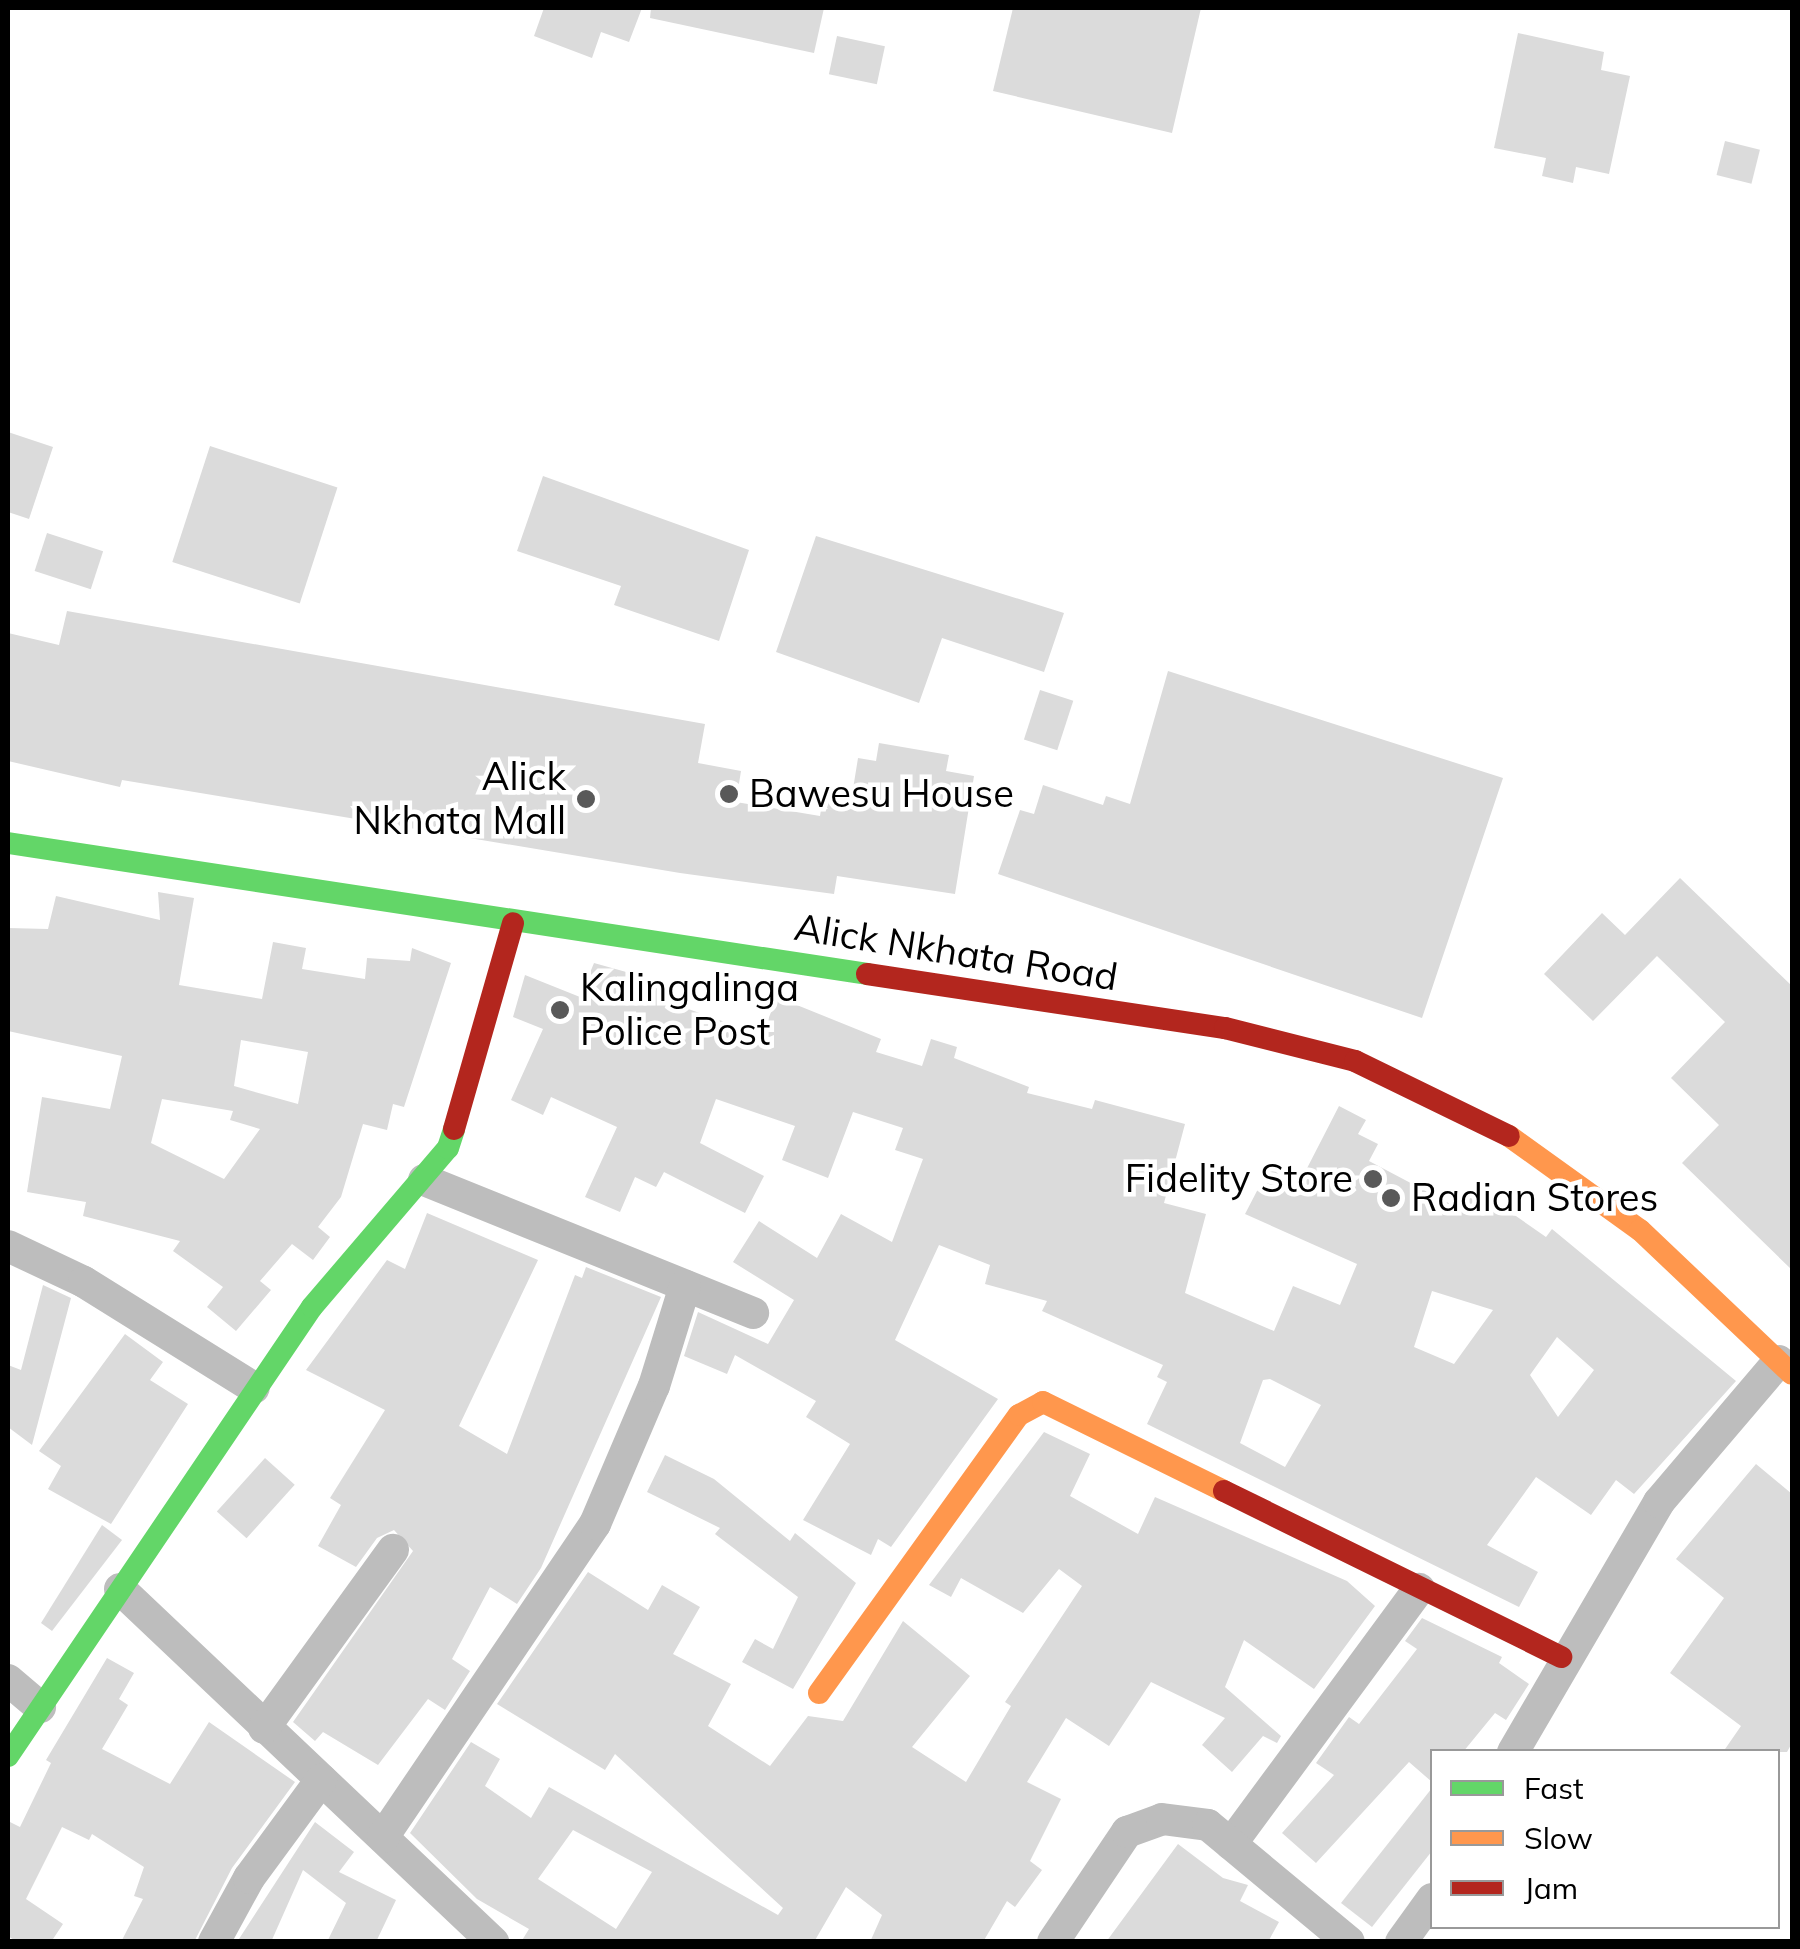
<!DOCTYPE html>
<style>
body{margin:0}
#map{position:relative;width:1800px;height:1949px;overflow:hidden;background:#fff;font-family:Mulish,sans-serif}
div>[style]{position:absolute}
.building>*{inset:0;background:#dbdbdb;transform-origin:0 0}
.street>*{height:32px;margin:-16px;padding:0 16px;transform-origin:16px;border-radius:16px;background:#bdbdbd}
.fast>*{height:22px;margin:-11px;padding:0 11px;transform-origin:11px;border-radius:11px;background:#63d668}
.slow>*{height:22px;margin:-11px;padding:0 11px;transform-origin:11px;border-radius:11px;background:#ff974d}
.jam>*{height:22px;margin:-11px;padding:0 11px;transform-origin:11px;border-radius:11px;background:#b3261e}
.dots>*{width:28px;height:28px;translate:-50% -50%;box-sizing:border-box;border:5px solid #fff;border-radius:50%}
span{translate:-50% -50%;white-space:nowrap;text-align:center;line-height:1.15;-webkit-text-stroke:9px #fff;paint-order:stroke}
.poi-label{font-size:38px;color:#000}
.right{translate:-100% -50%;text-align:right}
.left{translate:0 -50%;text-align:left}
.street-label{font-size:38px;color:#000}
.frame{position:absolute;inset:0;border:10px solid #000;pointer-events:none}
.legend{position:absolute;left:1430px;top:1749px;width:350px;height:180px;box-sizing:border-box;background:#fff;border:2px solid #999;margin:0;padding:12px 18px;list-style:none;font-size:30px;color:#000}
.legend li{display:flex;align-items:center;gap:20px;height:50px}
.legend b{width:50px;border:2px solid #999}
</style>
<div id="map">
<div class="building">
<div style="clip-path:polygon(544px 8px,642px 8px,629px 42px,601px 32px,592px 58px,534px 36px)"></div>
<div style="clip-path:polygon(651px 8px,824px 8px,814px 53px,650px 18px)"></div>
<div style="clip-path:polygon(1013px 8px,1201px 8px,1172px 133px,993px 91px)"></div>
<div style="clip-path:polygon(1518px 33px,1604px 52px,1601px 70px,1630px 76px,1609px 174px,1576px 167px,1573px 183px,1542px 176px,1546px 158px,1494px 148px)"></div>
<div style="left:837px;top:36px;width:49px;height:39px;rotate:12deg"></div>
<div style="left:1725px;top:141px;width:36px;height:35px;rotate:14deg"></div>
<div style="clip-path:polygon(8px 432px,53px 447px,29px 519px,8px 512px)"></div>
<div style="left:210px;top:446px;width:134px;height:122px;rotate:18deg"></div>
<div style="clip-path:polygon(543px 476px,749px 550px,719px 641px,614px 605px,621px 586px,517px 551px)"></div>
<div style="left:47px;top:533px;width:59px;height:40px;rotate:18deg"></div>
<div style="clip-path:polygon(816px 536px,1064px 613px,1044px 672px,942px 638px,919px 703px,776px 652px)"></div>
<div style="clip-path:polygon(67px 611px,705px 724px,698px 763px,741px 771px,736px 802px,820px 816px,825px 784px,853px 789px,858px 758px,876px 761px,879px 743px,949px 755px,946px 771px,974px 776px,955px 894px,837px 876px,834px 894px,680px 873px,122px 780px,120px 787px,8px 761px,8px 633px,59px 645px)"></div>
<div style="clip-path:polygon(1168px 671px,1503px 778px,1422px 1018px,998px 874px,1020px 810px,1034px 814px,1043px 785px,1103px 805px,1106px 796px,1130px 804px)"></div>
<div style="left:1040px;top:690px;width:35px;height:52px;rotate:18deg"></div>
<div style="clip-path:polygon(1680px 878px,1792px 986px,1792px 1270px,1682px 1163px,1719px 1125px,1671px 1078px,1725px 1022px,1657px 956px,1593px 1021px,1544px 974px,1602px 913px,1625px 935px)"></div>
<div style="clip-path:polygon(evenodd,158px 892px,194px 898px,179px 985px,262px 999px,273px 942px,306px 948px,302px 969px,365px 979px,367px 958px,410px 961px,412px 948px,451px 963px,404px 1107px,393px 1104px,387px 1130px,363px 1124px,341px 1197px,318px 1227px,330px 1237px,313px 1260px,292px 1244px,260px 1281px,271px 1290px,236px 1331px,207px 1307px,223px 1287px,173px 1251px,180px 1241px,83px 1216px,86px 1202px,27px 1192px,42px 1097px,110px 1109px,122px 1056px,8px 1031px,8px 928px,48px 929px,56px 896px,160px 920px,158px 892px,241px 1040px,308px 1052px,298px 1104px,234px 1086px,241px 1040px,158px 892px,162px 1099px,233px 1111px,230px 1120px,260px 1129px,224px 1179px,151px 1143px,162px 1099px)"></div>
<div style="clip-path:polygon(evenodd,594px 963px,662px 982px,657px 998px,762px 1035px,777px 997px,881px 1039px,876px 1052px,922px 1066px,931px 1039px,957px 1047px,954px 1058px,1029px 1087px,1027px 1093px,1092px 1109px,1095px 1100px,1185px 1124px,1164px 1203px,1206px 1214px,1185px 1293px,1274px 1331px,1293px 1286px,1340px 1305px,1357px 1264px,1245px 1214px,1272px 1162px,1302px 1178px,1339px 1106px,1366px 1120px,1358px 1134px,1378px 1144px,1369px 1161px,1458px 1208px,1473px 1186px,1546px 1237px,1552px 1229px,1736px 1381px,1634px 1494px,1616px 1480px,1591px 1515px,1536px 1477px,1487px 1545px,1538px 1572px,1519px 1607px,1147px 1424px,1167px 1382px,1157px 1377px,1163px 1365px,1042px 1311px,1047px 1301px,985px 1284px,990px 1265px,939px 1245px,895px 1340px,998px 1399px,891px 1547px,878px 1539px,871px 1555px,803px 1520px,850px 1444px,806px 1417px,816px 1401px,735px 1355px,727px 1374px,684px 1356px,698px 1312px,768px 1344px,794px 1300px,733px 1262px,759px 1221px,817px 1258px,841px 1214px,892px 1242px,923px 1159px,895px 1150px,903px 1128px,853px 1112px,828px 1178px,782px 1160px,795px 1126px,716px 1099px,700px 1143px,764px 1176px,745px 1213px,664px 1172px,656px 1187px,635px 1177px,620px 1212px,585px 1197px,617px 1127px,551px 1097px,543px 1115px,511px 1100px,543px 1029px,513px 1017px,525px 975px,580px 997px,594px 963px,1432px 1291px,1493px 1310px,1454px 1364px,1414px 1347px,1432px 1291px,594px 963px,1557px 1337px,1594px 1370px,1558px 1417px,1530px 1375px,1557px 1337px,594px 963px,1270px 1379px,1321px 1405px,1285px 1467px,1240px 1443px,1263px 1380px,1270px 1379px)"></div>
<div style="clip-path:polygon(427px 1213px,538px 1260px,459px 1426px,507px 1454px,575px 1275px,582px 1278px,586px 1267px,661px 1297px,541px 1568px,517px 1604px,490px 1587px,452px 1659px,470px 1671px,445px 1710px,428px 1699px,378px 1765px,323px 1732px,315px 1741px,293px 1722px,413px 1551px,394px 1530px,377px 1538px,356px 1567px,318px 1546px,341px 1505px,330px 1498px,385px 1410px,306px 1370px,387px 1260px,405px 1269px)"></div>
<div style="clip-path:polygon(43px 1285px,71px 1298px,32px 1445px,8px 1427px,8px 1365px,21px 1370px)"></div>
<div style="clip-path:polygon(125px 1334px,163px 1362px,150px 1380px,188px 1404px,111px 1524px,48px 1489px,61px 1466px,39px 1451px)"></div>
<div style="clip-path:polygon(evenodd,1044px 1432px,1090px 1454px,1070px 1496px,1138px 1534px,1155px 1497px,1347px 1581px,1375px 1606px,1314px 1689px,1244px 1640px,1225px 1687px,1281px 1736px,1277px 1743px,1263px 1736px,1232px 1772px,1202px 1745px,1225px 1718px,1151px 1682px,1109px 1746px,1066px 1718px,1027px 1782px,1061px 1799px,1030px 1861px,1042px 1870px,1015px 1907px,1007px 1901px,983px 1942px,870px 1942px,882px 1915px,846px 1887px,814px 1942px,521px 1942px,529px 1929px,477px 1899px,410px 1833px,471px 1742px,500px 1759px,485px 1786px,531px 1818px,549px 1787px,778px 1915px,783px 1908px,615px 1754px,605px 1770px,497px 1704px,588px 1572px,648px 1610px,662px 1585px,700px 1607px,673px 1654px,731px 1684px,708px 1726px,770px 1766px,808px 1716px,843px 1721px,903px 1621px,970px 1676px,912px 1747px,966px 1782px,1011px 1706px,1005px 1702px,1082px 1586px,1059px 1569px,1023px 1613px,961px 1578px,951px 1597px,929px 1585px,1044px 1432px,573px 1830px,652px 1872px,616px 1929px,538px 1879px,573px 1830px)"></div>
<div style="clip-path:polygon(665px 1455px,714px 1479px,790px 1541px,795px 1533px,856px 1583px,793px 1689px,742px 1662px,755px 1639px,773px 1649px,798px 1597px,715px 1534px,720px 1528px,647px 1492px)"></div>
<div style="left:265px;top:1458px;width:40px;height:72px;rotate:42deg"></div>
<div style="clip-path:polygon(1756px 1464px,1792px 1494px,1792px 1743px,1787px 1752px,1723px 1752px,1741px 1726px,1670px 1673px,1724px 1598px,1676px 1559px)"></div>
<div style="clip-path:polygon(102px 1525px,122px 1540px,52px 1631px,41px 1623px)"></div>
<div style="clip-path:polygon(1422px 1618px,1502px 1657px,1499px 1663px,1529px 1684px,1506px 1720px,1495px 1713px,1463px 1752px,1432px 1752px,1432px 1782px,1409px 1762px,1316px 1863px,1282px 1833px,1334px 1775px,1316px 1763px,1349px 1717px,1359px 1724px,1417px 1649px,1405px 1641px)"></div>
<div style="clip-path:polygon(107px 1658px,134px 1673px,119px 1699px,128px 1705px,102px 1749px,170px 1784px,209px 1722px,295px 1782px,232px 1868px,194px 1942px,121px 1942px,143px 1899px,134px 1896px,144px 1867px,92px 1834px,89px 1840px,62px 1827px,26px 1899px,63px 1924px,51px 1942px,17px 1942px,8px 1936px,8px 1821px,20px 1827px,51px 1763px,46px 1760px)"></div>
<div style="clip-path:polygon(1432px 1788px,1432px 1851px,1372px 1927px,1341px 1903px)"></div>
<div style="clip-path:polygon(315px 1822px,354px 1852px,339px 1872px,396px 1900px,376px 1942px,327px 1942px,346px 1903px,303px 1870px,271px 1942px,237px 1942px)"></div>
<div style="clip-path:polygon(1178px 1844px,1223px 1878px,1248px 1885px,1240px 1901px,1279px 1922px,1268px 1942px,1106px 1942px)"></div>
</div>
<div class="street">
<div style="left:424px;top:1180px;width:355px;rotate:22deg"></div>
<div style="left:8px;top:1246px;width:84px;rotate:25.3deg"></div>
<div style="left:84px;top:1282px;width:200px;rotate:31.9deg"></div>
<div style="left:120px;top:1589px;width:514px;rotate:43.42deg"></div>
<div style="left:8px;top:1680px;width:42px;rotate:40.2deg"></div>
<div style="left:264px;top:1728px;width:220px;rotate:-54.1deg"></div>
<div style="left:1513px;top:1752px;width:290px;rotate:-59.7deg"></div>
<div style="left:1659px;top:1502px;width:185px;rotate:-49.6deg"></div>
<div style="left:383px;top:1837px;width:378px;rotate:-55.9deg"></div>
<div style="left:595px;top:1524px;width:150px;rotate:-66.9deg"></div>
<div style="left:654px;top:1386px;width:105px;rotate:-72.8deg"></div>
<div style="left:1231px;top:1844px;width:317px;rotate:-53.6deg"></div>
<div style="left:214px;top:1942px;width:73px;rotate:-61.3deg"></div>
<div style="left:249px;top:1878px;width:122px;rotate:-53.7deg"></div>
<div style="left:1053px;top:1942px;width:133px;rotate:-56.1deg"></div>
<div style="left:1127px;top:1832px;width:37px;rotate:-20deg"></div>
<div style="left:1162px;top:1819px;width:46px;rotate:7.4deg"></div>
<div style="left:1208px;top:1825px;width:183px;rotate:39.7deg"></div>
<div style="left:1401px;top:1942px;width:53px;rotate:-54.2deg"></div>
</div>
<div class="fast">
<div style="left:8px;top:843px;width:869px;rotate:8.67deg"></div>
<div style="left:8px;top:1756px;width:542px;rotate:-55.9deg"></div>
<div style="left:312px;top:1307px;width:209px;rotate:-49.5deg"></div>
<div style="left:448px;top:1148px;width:20px;rotate:-72deg"></div>
</div>
<div class="slow">
<div style="left:1509px;top:1136px;width:161px;rotate:35.7deg"></div>
<div style="left:1640px;top:1230px;width:209px;rotate:43.5deg"></div>
<div style="left:819px;top:1693px;width:342px;rotate:-54.3deg"></div>
<div style="left:1019px;top:1415px;width:27px;rotate:-28deg"></div>
<div style="left:1043px;top:1402px;width:202px;rotate:26.2deg"></div>
</div>
<div class="jam">
<div style="left:867px;top:974px;width:362px;rotate:8.6deg"></div>
<div style="left:1225px;top:1028px;width:134px;rotate:14.2deg"></div>
<div style="left:1355px;top:1061px;width:171px;rotate:26deg"></div>
<div style="left:454px;top:1129px;width:214px;rotate:-74deg"></div>
<div style="left:1224px;top:1491px;width:376px;rotate:26.2deg"></div>
</div>
<div class="dots">
<div style="left:729px;top:794px;background:#595959"></div>
<div style="left:586px;top:799px;background:#595959"></div>
<div style="left:560px;top:1010px;background:#595959"></div>
<div style="left:1373px;top:1179px;background:#595959"></div>
<div style="left:1391px;top:1198px;background:#595959"></div>
</div>
<div class="poi-label">
<span class="right" style="left:566px;top:799px">Alick<br>Nkhata Mall</span>
<span class="left" style="left:749px;top:794px">Bawesu House</span>
<span class="left" style="left:580px;top:1010px">Kalingalinga<br>Police Post</span>
<span class="right" style="left:1353px;top:1179px">Fidelity Store</span>
<span class="left" style="left:1411px;top:1198px">Radian Stores</span>
</div>
<div class="street-label">
<span style="left:956px;top:952px;rotate:9deg">Alick Nkhata Road</span>
</div>
<div class="frame"></div>
<ul class="legend">
<li><b style="height:12px;background:#63d668"></b>Fast</li>
<li><b style="height:12px;background:#ff974d"></b>Slow</li>
<li><b style="height:12px;background:#b3261e"></b>Jam</li>
</ul>
</div>
